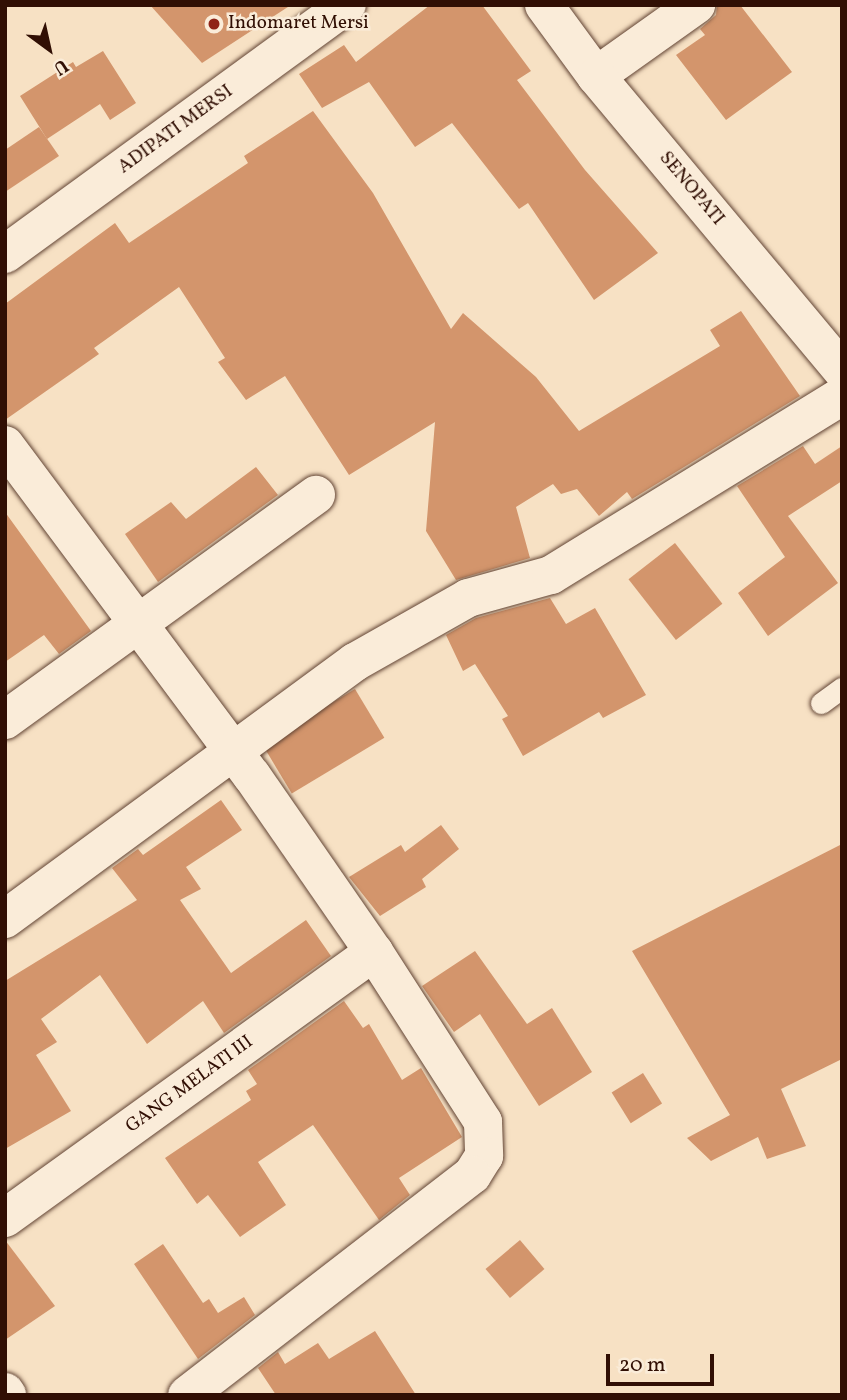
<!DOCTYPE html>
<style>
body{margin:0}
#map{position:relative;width:847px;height:1400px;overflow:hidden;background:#f7e1c4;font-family:Vollkorn,serif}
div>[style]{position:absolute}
.building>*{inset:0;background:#d3956c;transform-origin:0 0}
.roads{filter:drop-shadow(0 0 2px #624434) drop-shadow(0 0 2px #624434)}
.lane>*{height:21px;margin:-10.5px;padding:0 10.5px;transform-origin:10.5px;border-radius:10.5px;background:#faecd9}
.street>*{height:38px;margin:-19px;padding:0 19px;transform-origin:19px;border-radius:19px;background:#faecd9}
.secondary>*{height:38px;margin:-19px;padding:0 19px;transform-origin:19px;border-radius:19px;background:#faecd9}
.dots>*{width:19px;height:19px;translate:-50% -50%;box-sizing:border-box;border:4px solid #faecd9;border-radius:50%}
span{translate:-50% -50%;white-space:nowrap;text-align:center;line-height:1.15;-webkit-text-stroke:5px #faecd9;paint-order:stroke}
.poi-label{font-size:19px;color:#310f04}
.left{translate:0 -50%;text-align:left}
.street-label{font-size:19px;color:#310f04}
.frame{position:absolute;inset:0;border:7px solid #310f04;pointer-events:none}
.north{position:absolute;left:14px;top:14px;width:70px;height:70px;-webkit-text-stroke:5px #faecd9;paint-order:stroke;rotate:147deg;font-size:19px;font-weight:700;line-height:28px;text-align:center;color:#310f04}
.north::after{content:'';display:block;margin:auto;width:24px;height:32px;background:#310f04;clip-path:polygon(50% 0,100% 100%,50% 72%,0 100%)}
.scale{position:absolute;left:606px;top:1354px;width:108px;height:32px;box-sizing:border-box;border:4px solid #310f04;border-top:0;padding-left:9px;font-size:21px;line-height:24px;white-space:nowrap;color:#310f04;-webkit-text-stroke:5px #faecd9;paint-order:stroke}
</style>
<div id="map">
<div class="building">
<div style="clip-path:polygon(150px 5px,291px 5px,202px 63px)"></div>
<div style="clip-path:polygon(430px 5px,482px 5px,531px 71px,517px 80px,585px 170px,658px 253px,594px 300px,528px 203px,519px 209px,452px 123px,415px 147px,369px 82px,322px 108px,299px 74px,344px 45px,356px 62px)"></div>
<div style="clip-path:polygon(717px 5px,740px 5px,792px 72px,726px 120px,676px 55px,705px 35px,700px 29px,716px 15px)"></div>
<div style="clip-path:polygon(103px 51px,136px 103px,110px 120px,100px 104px,47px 139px,20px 96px,73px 62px,76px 67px)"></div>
<div style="clip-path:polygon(313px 111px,373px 193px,451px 329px,463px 313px,536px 377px,579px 431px,720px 346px,710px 330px,741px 311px,800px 396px,632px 499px,627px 492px,599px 516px,577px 489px,561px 494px,553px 484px,516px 507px,530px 558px,456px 580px,426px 531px,435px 422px,349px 475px,285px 376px,246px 400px,218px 362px,225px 358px,179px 287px,94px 348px,99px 354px,5px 420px,5px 304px,115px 223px,129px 243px,248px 163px,244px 156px)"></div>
<div style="clip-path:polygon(39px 127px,59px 156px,5px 192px,5px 150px)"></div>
<div style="clip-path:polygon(803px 446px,815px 464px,842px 446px,842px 481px,788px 516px,838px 583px,768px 636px,738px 593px,785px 557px,737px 486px)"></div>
<div style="clip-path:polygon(256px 467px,278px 495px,158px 582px,125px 534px,171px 502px,186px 519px)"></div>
<div style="clip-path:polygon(5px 512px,91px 631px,59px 654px,44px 635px,5px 662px)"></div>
<div style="left:675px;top:543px;width:77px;height:59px;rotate:52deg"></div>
<div style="clip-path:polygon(550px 598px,566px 624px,595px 608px,646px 695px,603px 718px,599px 712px,523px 756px,502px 719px,508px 716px,475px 664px,463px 671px,446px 635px,476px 618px)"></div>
<div style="left:355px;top:689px;width:57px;height:108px;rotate:59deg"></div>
<div style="clip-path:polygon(221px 800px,242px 830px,186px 867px,201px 889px,180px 900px,231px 973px,306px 920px,331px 956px,224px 1033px,203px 1001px,147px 1044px,100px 975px,41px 1019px,57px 1042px,36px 1055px,71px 1111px,5px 1149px,5px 981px,137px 900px,112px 868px,138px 849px,143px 855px)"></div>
<div style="clip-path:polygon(441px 825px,459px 849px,422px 879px,426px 887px,380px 916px,349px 877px,401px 845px,405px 852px)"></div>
<div style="clip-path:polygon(842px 844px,842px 1059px,781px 1089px,806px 1146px,767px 1159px,758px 1137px,711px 1161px,687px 1138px,730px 1115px,632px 951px)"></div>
<div style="clip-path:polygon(475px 951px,527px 1024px,552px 1008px,592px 1072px,539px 1106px,480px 1014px,454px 1032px,422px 986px)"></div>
<div style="clip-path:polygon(344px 1001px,363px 1028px,369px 1024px,402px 1080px,421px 1068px,462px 1137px,399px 1178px,410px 1195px,379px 1220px,313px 1125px,258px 1162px,286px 1205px,240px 1237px,208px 1195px,197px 1204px,165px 1158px,251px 1100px,246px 1091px,257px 1084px,248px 1070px)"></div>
<div style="left:643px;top:1073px;width:36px;height:37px;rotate:58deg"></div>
<div style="clip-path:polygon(5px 1240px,55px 1306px,5px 1340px)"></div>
<div style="left:520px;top:1240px;width:38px;height:45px;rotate:50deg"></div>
<div style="clip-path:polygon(163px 1244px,203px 1303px,209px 1299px,218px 1313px,244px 1297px,255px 1315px,198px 1359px,134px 1264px)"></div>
<div style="clip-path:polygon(375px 1331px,416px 1395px,276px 1395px,258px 1368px,278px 1352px,285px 1364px,318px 1343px,329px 1359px)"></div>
</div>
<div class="roads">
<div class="lane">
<div style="left:821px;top:703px;width:26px;rotate:-36deg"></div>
</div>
<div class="street">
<div style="left:596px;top:76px;width:123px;rotate:-35.4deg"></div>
<div style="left:5px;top:445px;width:413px;rotate:53.3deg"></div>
<div style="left:252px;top:776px;width:214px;rotate:55.3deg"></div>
<div style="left:374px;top:952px;width:202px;rotate:57.3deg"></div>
<div style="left:483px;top:1122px;width:34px;rotate:88deg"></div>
<div style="left:484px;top:1156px;width:22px;rotate:122deg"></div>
<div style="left:472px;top:1175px;width:360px;rotate:142.3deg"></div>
<div style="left:5px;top:720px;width:384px;rotate:-35.9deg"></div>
<div style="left:5px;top:919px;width:434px;rotate:-36.3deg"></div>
<div style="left:355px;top:662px;width:130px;rotate:-29.5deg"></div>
<div style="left:468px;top:598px;width:86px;rotate:-15.5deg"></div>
<div style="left:551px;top:575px;width:342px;rotate:-31.6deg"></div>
<div style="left:5px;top:1218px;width:455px;rotate:-35.8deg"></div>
<div style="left:5px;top:1392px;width:4px;rotate:56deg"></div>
</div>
<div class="secondary">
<div style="left:544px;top:5px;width:88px;rotate:53.8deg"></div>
<div style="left:596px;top:76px;width:383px;rotate:50.1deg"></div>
<div style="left:5px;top:254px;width:423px;rotate:-36.1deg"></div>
</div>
</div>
<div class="dots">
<div style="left:214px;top:24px;background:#8f2418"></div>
</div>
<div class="poi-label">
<span class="left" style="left:228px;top:24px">Indomaret Mersi</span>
</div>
<div class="street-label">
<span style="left:176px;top:130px;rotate:-36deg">ADIPATI MERSI</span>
<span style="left:691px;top:189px;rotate:50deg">SENOPATI</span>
<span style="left:190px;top:1085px;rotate:-36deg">GANG MELATI III</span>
</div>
<div class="frame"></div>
<div class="north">U</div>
<div class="scale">20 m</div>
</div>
